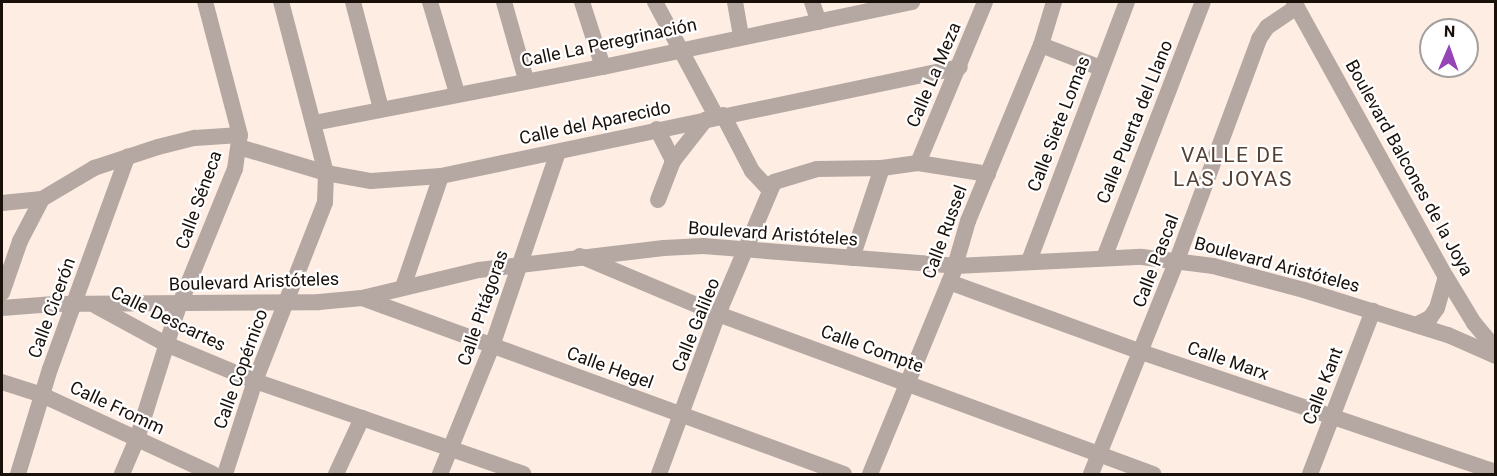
<!DOCTYPE html>
<meta charset="utf-8">
<style>
body{margin:0}
#map{position:relative;width:1497px;height:476px;overflow:hidden;background:#fdede3;font-family:Roboto,sans-serif}
div>[style]{position:absolute}
.minor>*{height:16px;margin:-8px;padding:0 8px;transform-origin:8px;border-radius:8px;background:#b5a8a3}
span{translate:-50% -50%;white-space:nowrap;text-align:center;line-height:1.15;-webkit-text-stroke:4.5px #fff;paint-order:stroke}
.street-label{font-size:18px;color:#19100a}
.quarter-label{font-size:21px;color:#564033;letter-spacing:1.5px}
.frame{position:absolute;inset:0;border:3px solid #19100a;pointer-events:none}
.north{position:absolute;left:1419px;top:18px;width:60px;height:60px;box-sizing:border-box;background:#fff;border:2px solid #a39f9d;border-radius:50%;rotate:2deg;font-size:16px;font-weight:700;line-height:24px;text-align:center;color:#19100a}
.north::after{content:'';display:block;margin:auto;width:21px;height:27px;background:#9545b5;clip-path:polygon(50% 0,100% 100%,50% 72%,0 100%)}
</style>
<div id="map">
<div class="minor">
<div style="left:353px;top:2px;width:111px;rotate:75.3deg"></div>
<div style="left:430px;top:2px;width:95px;rotate:73.5deg"></div>
<div style="left:504px;top:2px;width:81px;rotate:74.2deg"></div>
<div style="left:582px;top:2px;width:68px;rotate:72.1deg"></div>
<div style="left:655px;top:2px;width:129px;rotate:61.8deg"></div>
<div style="left:735px;top:2px;width:34px;rotate:80deg"></div>
<div style="left:812px;top:2px;width:21px;rotate:71deg"></div>
<div style="left:1294px;top:2px;width:314px;rotate:61.1deg"></div>
<div style="left:1446px;top:277px;width:54px;rotate:58.7deg"></div>
<div style="left:1474px;top:323px;width:34px;rotate:50deg"></div>
<div style="left:1041px;top:45px;width:64px;rotate:21deg"></div>
<div style="left:723px;top:115px;width:63px;rotate:62.6deg"></div>
<div style="left:752px;top:171px;width:25px;rotate:47deg"></div>
<div style="left:314px;top:123px;width:294px;rotate:-11deg"></div>
<div style="left:603px;top:67px;width:316px;rotate:-11.9deg"></div>
<div style="left:657px;top:129px;width:36px;rotate:63deg"></div>
<div style="left:239px;top:147px;width:91px;rotate:16.6deg"></div>
<div style="left:326px;top:173px;width:46px;rotate:10.1deg"></div>
<div style="left:371px;top:181px;width:70px;rotate:-4.1deg"></div>
<div style="left:441px;top:176px;width:530px;rotate:-11.86deg"></div>
<div style="left:918px;top:163px;width:174px;rotate:-67.4deg"></div>
<div style="left:658px;top:200px;width:42px;rotate:-69deg"></div>
<div style="left:673px;top:161px;width:53px;rotate:-51.8deg"></div>
<div style="left:2px;top:203px;width:40px;rotate:-5.7deg"></div>
<div style="left:42px;top:199px;width:61px;rotate:-30.8deg"></div>
<div style="left:94px;top:168px;width:67px;rotate:-18.2deg"></div>
<div style="left:158px;top:147px;width:38px;rotate:-14deg"></div>
<div style="left:195px;top:138px;width:45px;rotate:-3.8deg"></div>
<div style="left:580px;top:256px;width:150px;rotate:22.8deg"></div>
<div style="left:718px;top:314px;width:464px;rotate:20.2deg"></div>
<div style="left:852px;top:258px;width:95px;rotate:-71.6deg"></div>
<div style="left:1104px;top:258px;width:274px;rotate:-68.9deg"></div>
<div style="left:1029px;top:261px;width:277px;rotate:-69.3deg"></div>
<div style="left:949px;top:282px;width:204px;rotate:20deg"></div>
<div style="left:1141px;top:352px;width:375px;rotate:18.7deg"></div>
<div style="left:403px;top:287px;width:117px;rotate:-71.1deg"></div>
<div style="left:2px;top:293px;width:55px;rotate:-70.9deg"></div>
<div style="left:20px;top:241px;width:47px;rotate:-62.4deg"></div>
<div style="left:362px;top:298px;width:513px;rotate:20.06deg"></div>
<div style="left:96px;top:306px;width:80px;rotate:28.5deg"></div>
<div style="left:166px;top:344px;width:96px;rotate:22.6deg"></div>
<div style="left:255px;top:381px;width:284px;rotate:19.1deg"></div>
<div style="left:2px;top:308px;width:52px;rotate:-4.4deg"></div>
<div style="left:54px;top:304px;width:265px;rotate:-0.4deg"></div>
<div style="left:319px;top:302px;width:43px;rotate:-5.3deg"></div>
<div style="left:362px;top:298px;width:120px;rotate:-13.5deg"></div>
<div style="left:479px;top:270px;width:186px;rotate:-6.8deg"></div>
<div style="left:664px;top:248px;width:39px;rotate:-3deg"></div>
<div style="left:703px;top:246px;width:253px;rotate:4.5deg"></div>
<div style="left:955px;top:266px;width:187px;rotate:-2.8deg"></div>
<div style="left:1142px;top:257px;width:72px;rotate:7.2deg"></div>
<div style="left:1213px;top:266px;width:94px;rotate:14.8deg"></div>
<div style="left:1304px;top:290px;width:151px;rotate:17.4deg"></div>
<div style="left:1448px;top:335px;width:52px;rotate:23.6deg"></div>
<div style="left:1416px;top:325px;width:16px;rotate:-27deg"></div>
<div style="left:1430px;top:318px;width:12px;rotate:-55deg"></div>
<div style="left:1437px;top:308px;width:32px;rotate:-74deg"></div>
<div style="left:2px;top:382px;width:42px;rotate:18deg"></div>
<div style="left:42px;top:395px;width:188px;rotate:24.8deg"></div>
<div style="left:18px;top:474px;width:110px;rotate:-73.1deg"></div>
<div style="left:50px;top:369px;width:226px;rotate:-70deg"></div>
<div style="left:122px;top:474px;width:38px;rotate:-67deg"></div>
<div style="left:137px;top:439px;width:134px;rotate:-72.6deg"></div>
<div style="left:177px;top:311px;width:153px;rotate:-67.8deg"></div>
<div style="left:235px;top:169px;width:34px;rotate:-82deg"></div>
<div style="left:240px;top:135px;width:138px;rotate:-104.7deg"></div>
<div style="left:225px;top:474px;width:98px;rotate:-72.1deg"></div>
<div style="left:255px;top:381px;width:192px;rotate:-68.6deg"></div>
<div style="left:325px;top:202px;width:29px;rotate:-88deg"></div>
<div style="left:326px;top:173px;width:177px;rotate:-104.7deg"></div>
<div style="left:336px;top:474px;width:62px;rotate:-65.1deg"></div>
<div style="left:440px;top:474px;width:138px;rotate:-67.9deg"></div>
<div style="left:492px;top:346px;width:205px;rotate:-71.2deg"></div>
<div style="left:659px;top:474px;width:171px;rotate:-69.8deg"></div>
<div style="left:718px;top:314px;width:143px;rotate:-67deg"></div>
<div style="left:774px;top:182px;width:45px;rotate:-16.8deg"></div>
<div style="left:817px;top:169px;width:65px;rotate:-0.9deg"></div>
<div style="left:882px;top:168px;width:36px;rotate:-8deg"></div>
<div style="left:918px;top:163px;width:71px;rotate:8.9deg"></div>
<div style="left:870px;top:474px;width:217px;rotate:-67.6deg"></div>
<div style="left:953px;top:273px;width:54px;rotate:-73.9deg"></div>
<div style="left:968px;top:221px;width:191px;rotate:-67.5deg"></div>
<div style="left:1041px;top:45px;width:45px;rotate:-73.2deg"></div>
<div style="left:1091px;top:474px;width:231px;rotate:-68.1deg"></div>
<div style="left:1177px;top:260px;width:236px;rotate:-69.6deg"></div>
<div style="left:1259px;top:39px;width:14px;rotate:-56deg"></div>
<div style="left:1267px;top:27px;width:36px;rotate:-34deg"></div>
<div style="left:1310px;top:474px;width:175px;rotate:-68.9deg"></div>
</div>
<div class="street-label">
<span style="left:609px;top:43px;rotate:-12deg">Calle La Peregrinación</span>
<span style="left:934px;top:75px;rotate:-67deg">Calle La Meza</span>
<span style="left:1135px;top:122px;rotate:-68deg">Calle Puerta del Llano</span>
<span style="left:595px;top:123px;rotate:-12deg">Calle del Aparecido</span>
<span style="left:1059px;top:124px;rotate:-69deg">Calle Siete Lomas</span>
<span style="left:1409px;top:168px;rotate:61deg">Boulevard Balcones de la Joya</span>
<span style="left:199px;top:200px;rotate:-70deg">Calle Séneca</span>
<span style="left:945px;top:232px;rotate:-70deg">Calle Russel</span>
<span style="left:773px;top:234px;rotate:4deg">Boulevard Aristóteles</span>
<span style="left:1156px;top:261px;rotate:-69deg">Calle Pascal</span>
<span style="left:1277px;top:265px;rotate:15deg">Boulevard Aristóteles</span>
<span style="left:254px;top:282px;rotate:-2deg">Boulevard Aristóteles</span>
<span style="left:52px;top:308px;rotate:-70deg">Calle Cicerón</span>
<span style="left:483px;top:308px;rotate:-71deg">Calle Pitágoras</span>
<span style="left:168px;top:319px;rotate:26deg">Calle Descartes</span>
<span style="left:696px;top:325px;rotate:-68deg">Calle Galileo</span>
<span style="left:872px;top:349px;rotate:20deg">Calle Compte</span>
<span style="left:1228px;top:361px;rotate:19deg">Calle Marx</span>
<span style="left:610px;top:368px;rotate:20deg">Calle Hegel</span>
<span style="left:241px;top:369px;rotate:-70deg">Calle Copérnico</span>
<span style="left:1323px;top:386px;rotate:-69deg">Calle Kant</span>
<span style="left:117px;top:408px;rotate:25deg">Calle Fromm</span>
</div>
<div class="quarter-label">
<span style="left:1233px;top:167px">VALLE DE<br>LAS JOYAS</span>
</div>
<div class="frame"></div>
<div class="north">N</div>
</div>
